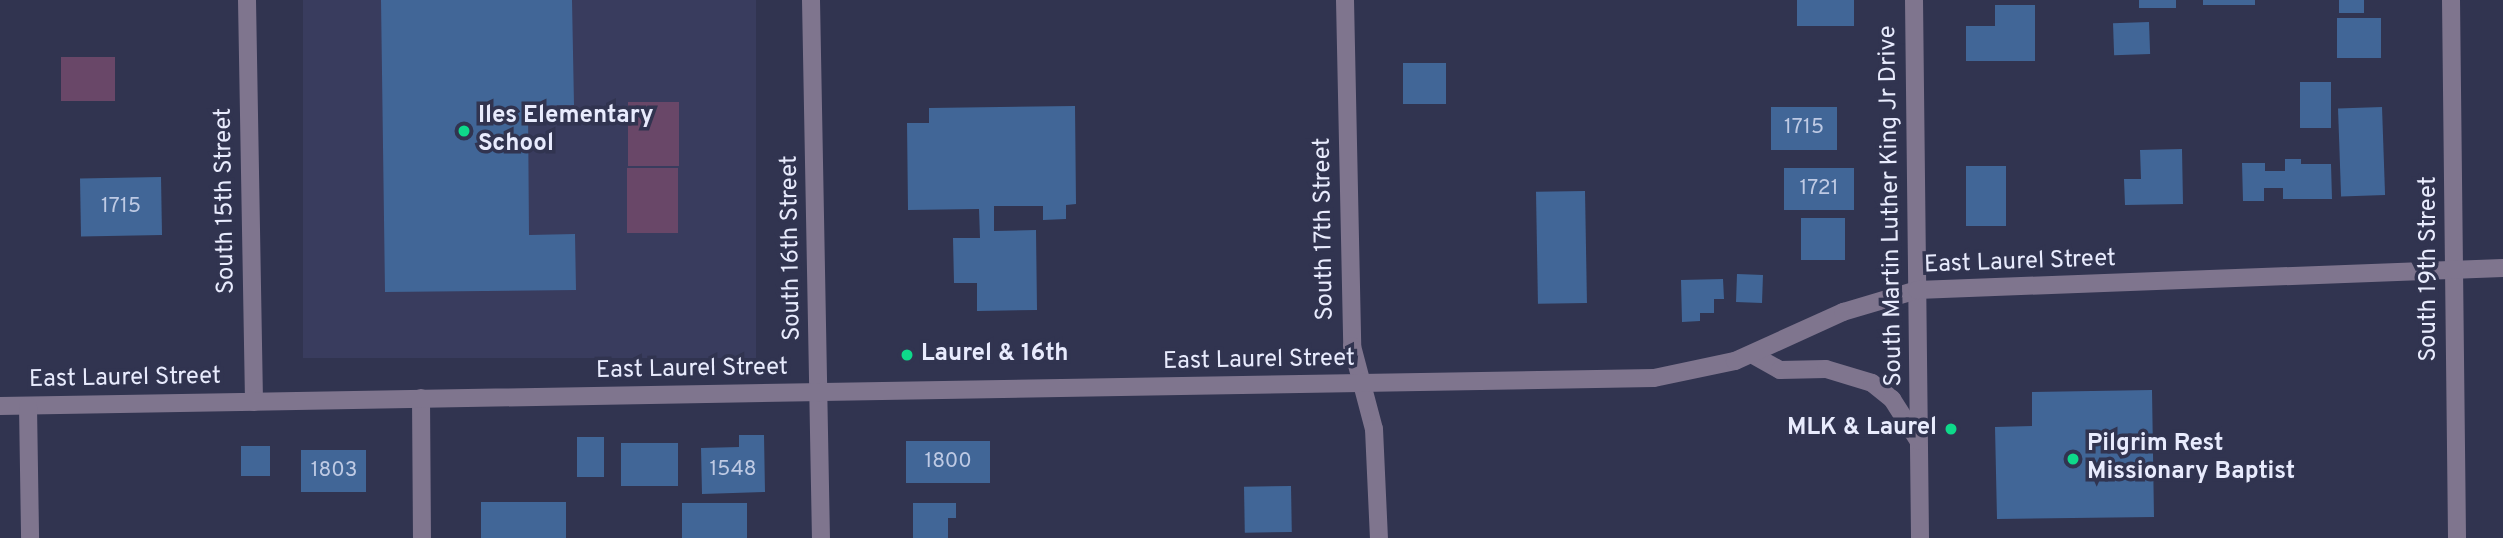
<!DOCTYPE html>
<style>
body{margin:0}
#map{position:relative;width:2503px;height:538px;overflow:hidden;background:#313450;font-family:Overpass,sans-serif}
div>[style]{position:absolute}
.built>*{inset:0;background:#393c5e;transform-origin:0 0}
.green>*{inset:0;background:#694768;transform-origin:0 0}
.building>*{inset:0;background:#416697;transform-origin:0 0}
.minor>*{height:18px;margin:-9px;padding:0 9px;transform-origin:9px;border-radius:9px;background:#7f758e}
.dots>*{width:19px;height:19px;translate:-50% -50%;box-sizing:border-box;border:4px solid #313450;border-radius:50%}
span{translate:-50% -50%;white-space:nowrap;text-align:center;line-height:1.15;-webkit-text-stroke:7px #313450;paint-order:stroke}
.number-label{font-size:21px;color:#becae4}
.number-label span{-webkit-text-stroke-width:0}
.poi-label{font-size:24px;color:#e8ebfd;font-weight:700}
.left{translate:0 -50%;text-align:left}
.right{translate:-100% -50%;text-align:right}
.street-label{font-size:24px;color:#e8ebfd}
</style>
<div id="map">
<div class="built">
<div style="left:303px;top:0;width:453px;height:358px"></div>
</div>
<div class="green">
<div style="left:61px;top:57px;width:54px;height:44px"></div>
<div style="left:628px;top:102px;width:51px;height:64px"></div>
<div style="left:627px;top:168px;width:51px;height:65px"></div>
</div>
<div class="building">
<div style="clip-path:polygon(381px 0,572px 0,574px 105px,528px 106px,529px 235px,575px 234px,576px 290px,385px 292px)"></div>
<div style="left:1797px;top:0;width:57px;height:26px"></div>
<div style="left:2139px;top:0;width:37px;height:8px"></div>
<div style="left:2203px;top:0;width:52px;height:5px"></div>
<div style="left:2339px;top:0;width:25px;height:13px"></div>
<div style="clip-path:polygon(1995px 5px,2035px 5px,2035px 61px,1966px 61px,1966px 26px,1995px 26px)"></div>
<div style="left:2381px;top:18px;width:40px;height:44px;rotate:90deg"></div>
<div style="left:2149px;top:22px;width:32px;height:36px;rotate:88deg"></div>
<div style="left:1403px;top:63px;width:43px;height:41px"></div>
<div style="left:2300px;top:82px;width:31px;height:46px"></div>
<div style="clip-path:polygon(1075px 106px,1076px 204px,1066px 205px,1066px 219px,1043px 220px,1043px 206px,994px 206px,994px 231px,1036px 230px,1037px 310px,977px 311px,977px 283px,954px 283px,953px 238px,980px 238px,979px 209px,908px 210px,907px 123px,929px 123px,929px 108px)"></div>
<div style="left:1771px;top:107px;width:66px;height:43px"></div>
<div style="left:2382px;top:107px;width:88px;height:44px;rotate:88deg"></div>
<div style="clip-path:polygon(2182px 149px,2183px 204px,2125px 205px,2124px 179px,2141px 179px,2140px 150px)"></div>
<div style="clip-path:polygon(2285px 159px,2301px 159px,2301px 164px,2331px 164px,2332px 199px,2283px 199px,2283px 188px,2264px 188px,2264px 201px,2243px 201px,2242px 163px,2265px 163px,2265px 171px,2285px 171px)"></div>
<div style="left:1966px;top:166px;width:40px;height:60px"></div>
<div style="left:1784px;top:168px;width:70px;height:42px"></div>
<div style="left:161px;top:177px;width:58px;height:81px;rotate:89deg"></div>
<div style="left:1585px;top:191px;width:112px;height:49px;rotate:89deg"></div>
<div style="left:1845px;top:218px;width:42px;height:44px;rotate:90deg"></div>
<div style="left:1737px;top:274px;width:26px;height:28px;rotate:2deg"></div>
<div style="clip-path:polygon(1723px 279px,1724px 299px,1714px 299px,1714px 313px,1700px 313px,1700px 321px,1682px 322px,1681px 280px)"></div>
<div style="clip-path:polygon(2152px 390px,2154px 517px,1997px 519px,1995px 427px,2032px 426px,2032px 392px)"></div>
<div style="clip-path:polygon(739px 435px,764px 435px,765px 492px,702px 494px,701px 448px,739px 447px)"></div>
<div style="left:577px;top:437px;width:27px;height:40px"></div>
<div style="left:906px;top:441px;width:84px;height:42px"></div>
<div style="left:621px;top:443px;width:57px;height:43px"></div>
<div style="left:270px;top:446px;width:30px;height:29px;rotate:90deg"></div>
<div style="left:366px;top:450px;width:42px;height:65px;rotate:90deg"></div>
<div style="left:1291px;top:486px;width:46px;height:47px;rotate:89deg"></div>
<div style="left:566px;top:502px;width:36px;height:85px;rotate:90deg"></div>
<div style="left:747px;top:503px;width:35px;height:65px;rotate:90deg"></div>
<div style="clip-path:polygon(913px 503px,956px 503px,956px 518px,948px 518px,948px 538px,913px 538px)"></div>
</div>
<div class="minor">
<div style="left:247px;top:0;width:402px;rotate:89deg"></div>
<div style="left:811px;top:0;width:538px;rotate:88.94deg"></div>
<div style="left:1345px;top:0;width:346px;rotate:88.8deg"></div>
<div style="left:1352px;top:346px;width:86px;rotate:75.2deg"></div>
<div style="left:1374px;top:429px;width:109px;rotate:87.4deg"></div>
<div style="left:1914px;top:0;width:538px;rotate:89.36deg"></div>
<div style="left:2451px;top:0;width:538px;rotate:89.36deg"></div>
<div style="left:1753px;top:355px;width:31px;rotate:29deg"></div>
<div style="left:1780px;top:370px;width:46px;rotate:-1.2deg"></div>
<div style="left:1826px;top:369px;width:48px;rotate:16.9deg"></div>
<div style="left:1872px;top:383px;width:26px;rotate:39deg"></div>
<div style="left:1892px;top:399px;width:49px;rotate:57.6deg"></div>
<div style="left:421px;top:398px;width:140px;rotate:89.6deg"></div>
<div style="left:0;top:406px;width:1654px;rotate:-0.97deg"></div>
<div style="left:1654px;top:378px;width:83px;rotate:-11.9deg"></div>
<div style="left:1735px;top:361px;width:119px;rotate:-24.4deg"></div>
<div style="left:1843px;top:312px;width:77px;rotate:-16.6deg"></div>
<div style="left:1917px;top:290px;width:586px;rotate:-2.15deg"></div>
<div style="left:28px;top:406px;width:132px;rotate:89.1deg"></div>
</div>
<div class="dots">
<div style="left:464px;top:131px;background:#0ed98a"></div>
<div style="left:907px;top:355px;background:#0ed98a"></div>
<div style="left:1951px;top:429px;background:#0ed98a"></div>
<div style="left:2073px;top:459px;background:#0ed98a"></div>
</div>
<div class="number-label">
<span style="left:1804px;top:128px">1715</span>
<span style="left:1819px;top:189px">1721</span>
<span style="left:121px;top:207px">1715</span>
<span style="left:948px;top:462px">1800</span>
<span style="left:733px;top:470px">1548</span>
<span style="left:334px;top:471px">1803</span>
</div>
<div class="poi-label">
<span class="left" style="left:478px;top:131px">Iles Elementary<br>School</span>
<span class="left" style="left:921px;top:355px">Laurel &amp; 16th</span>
<span class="right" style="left:1937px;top:429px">MLK &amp; Laurel</span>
<span class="left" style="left:2087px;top:459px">Pilgrim Rest<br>Missionary Baptist</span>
</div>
<div class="street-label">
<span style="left:226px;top:201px;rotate:-91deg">South 15th Street</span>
<span style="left:1892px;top:206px;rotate:-91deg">South Martin Luther King Jr Drive</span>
<span style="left:1325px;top:229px;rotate:-91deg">South 17th Street</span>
<span style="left:792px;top:248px;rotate:-91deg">South 16th Street</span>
<span style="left:2020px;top:263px;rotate:-2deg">East Laurel Street</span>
<span style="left:2430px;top:269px;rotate:-90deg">South 19th Street</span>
<span style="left:1259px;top:361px;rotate:-1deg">East Laurel Street</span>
<span style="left:692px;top:370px;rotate:-1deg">East Laurel Street</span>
<span style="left:125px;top:379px;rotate:-1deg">East Laurel Street</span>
</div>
</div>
